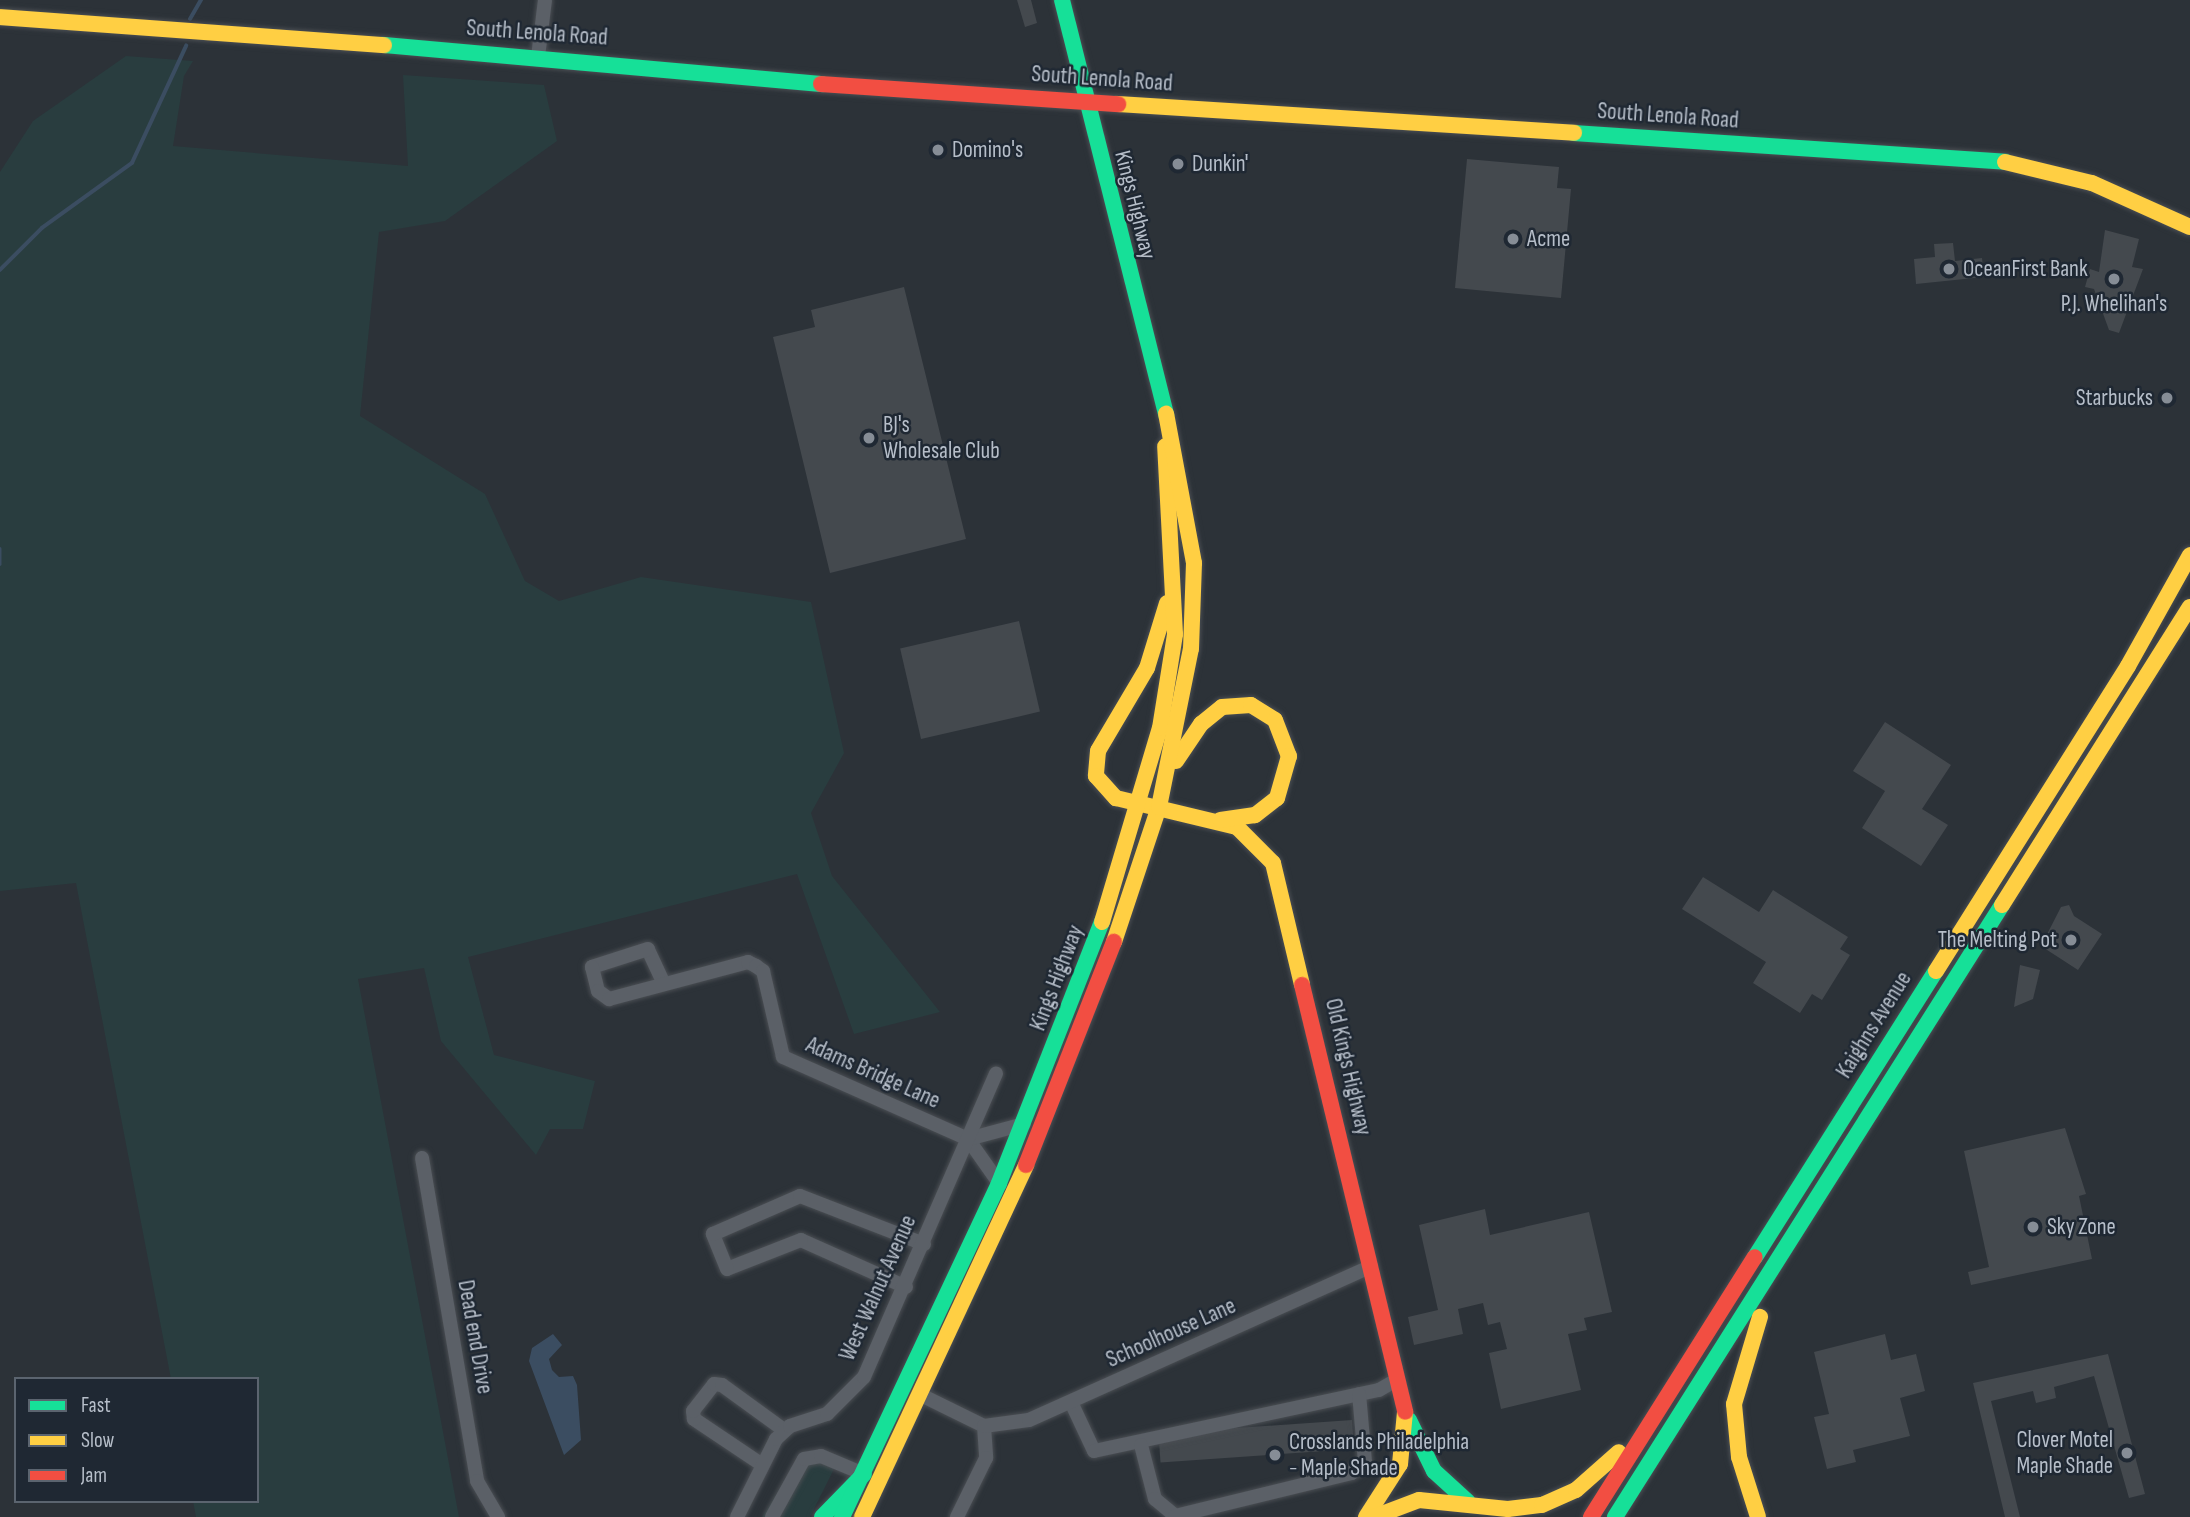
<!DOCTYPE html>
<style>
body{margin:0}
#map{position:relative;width:2190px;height:1517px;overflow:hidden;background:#2c3238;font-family:"Sofia Sans Condensed",sans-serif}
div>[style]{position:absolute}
.green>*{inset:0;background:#293d3f}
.water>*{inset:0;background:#3b4d61}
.stream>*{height:3.5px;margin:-1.75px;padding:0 1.75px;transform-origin:1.75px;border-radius:1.75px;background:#3b4d61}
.building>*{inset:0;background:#44494e;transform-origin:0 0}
.roads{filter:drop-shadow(0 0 2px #4a4e53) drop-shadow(0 0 2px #4a4e53)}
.street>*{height:14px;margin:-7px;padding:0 7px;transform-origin:7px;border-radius:7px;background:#5b6067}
.fast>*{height:16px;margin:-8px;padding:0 8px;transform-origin:8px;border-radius:8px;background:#16e098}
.slow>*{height:16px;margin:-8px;padding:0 8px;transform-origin:8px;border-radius:8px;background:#ffcf43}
.jam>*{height:16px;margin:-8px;padding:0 8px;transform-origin:8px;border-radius:8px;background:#f24e42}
.dots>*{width:19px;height:19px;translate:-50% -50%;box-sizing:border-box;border:4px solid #1f2833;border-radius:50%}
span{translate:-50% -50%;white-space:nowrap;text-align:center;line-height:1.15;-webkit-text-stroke:5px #1f2833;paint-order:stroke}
.street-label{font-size:23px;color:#b6bec9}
.poi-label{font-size:23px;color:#b6bec9}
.left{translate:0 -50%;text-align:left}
.right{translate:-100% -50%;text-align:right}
.legend{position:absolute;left:14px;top:1377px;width:245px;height:126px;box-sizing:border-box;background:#1f2833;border:2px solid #5b646f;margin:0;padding:9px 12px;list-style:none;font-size:21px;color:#b6bec9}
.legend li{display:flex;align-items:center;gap:14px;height:35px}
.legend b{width:35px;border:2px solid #5b646f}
</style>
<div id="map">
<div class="green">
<div style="clip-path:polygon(126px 56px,193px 61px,184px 76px,173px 146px,408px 166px,403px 75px,544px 85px,557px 141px,445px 221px,379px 232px,360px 416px,485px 494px,525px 581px,559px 601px,641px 577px,811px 602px,844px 753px,811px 813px,832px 876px,940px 1012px,854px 1034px,797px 874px,468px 957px,494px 1055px,595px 1081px,583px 1129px,550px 1129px,536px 1155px,441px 1041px,424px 968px,358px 979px,459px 1517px,196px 1517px,193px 1501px,257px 1501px,257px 1379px,171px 1379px,76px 883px,0 891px,0 172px,33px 121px)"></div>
<div style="clip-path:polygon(823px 1456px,837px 1463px,810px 1517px,762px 1517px,794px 1465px)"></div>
</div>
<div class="water">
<div style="clip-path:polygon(553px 1334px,562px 1345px,549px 1359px,552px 1370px,559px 1377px,573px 1376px,577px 1385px,581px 1440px,564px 1455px,529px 1361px,532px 1348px)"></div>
</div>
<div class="stream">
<div style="left:190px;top:19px;width:22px;rotate:-60deg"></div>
<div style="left:0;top:270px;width:59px;rotate:-45deg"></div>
<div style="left:42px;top:228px;width:111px;rotate:-35.8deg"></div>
<div style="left:132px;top:163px;width:129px;rotate:-65.2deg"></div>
<div style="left:0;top:549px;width:15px;rotate:90deg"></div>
</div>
<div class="building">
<div style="clip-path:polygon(1017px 0,1031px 0,1037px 23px,1025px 27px)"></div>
<div style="clip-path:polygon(1467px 159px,1559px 167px,1557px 188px,1571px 189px,1561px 298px,1455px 288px)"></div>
<div style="clip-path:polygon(2105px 230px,2139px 239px,2132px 267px,2143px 269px,2119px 333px,2109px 330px,2094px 289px,2085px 287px,2090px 269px,2099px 272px)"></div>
<div style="clip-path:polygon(1953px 243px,1955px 261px,1982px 258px,1984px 277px,1916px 284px,1914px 259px,1935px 257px,1934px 244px)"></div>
<div style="clip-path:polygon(904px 287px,966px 539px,830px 573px,773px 337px,815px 327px,811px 310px)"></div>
<div style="left:1019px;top:621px;width:93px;height:122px;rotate:77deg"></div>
<div style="clip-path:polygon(1885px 722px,1951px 765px,1922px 809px,1948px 825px,1921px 866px,1862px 828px,1885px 791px,1853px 771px)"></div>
<div style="clip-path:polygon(1703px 877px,1759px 912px,1773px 890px,1848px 937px,1840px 949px,1850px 955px,1822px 1000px,1812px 994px,1800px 1013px,1753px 983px,1766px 962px,1682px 909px)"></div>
<div style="clip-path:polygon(2069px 905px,2074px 916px,2102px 934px,2078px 970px,2041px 946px,2061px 907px)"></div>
<div style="clip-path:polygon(2020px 965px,2040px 970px,2033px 999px,2014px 1007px)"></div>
<div style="clip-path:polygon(2065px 1128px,2086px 1194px,2079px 1196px,2092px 1259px,1971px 1285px,1968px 1272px,1989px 1267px,1964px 1151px)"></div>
<div style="clip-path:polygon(1485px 1209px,1490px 1235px,1589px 1212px,1612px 1312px,1584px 1318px,1587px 1330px,1568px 1334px,1581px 1390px,1501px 1409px,1489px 1353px,1507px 1349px,1500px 1322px,1488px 1325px,1483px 1303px,1458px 1309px,1463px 1334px,1414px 1345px,1408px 1317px,1438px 1310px,1419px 1225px)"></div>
<div style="clip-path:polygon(1885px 1334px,1891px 1360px,1916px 1354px,1925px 1391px,1900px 1398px,1910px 1436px,1853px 1450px,1856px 1462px,1827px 1469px,1814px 1417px,1829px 1414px,1814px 1352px)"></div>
<div style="clip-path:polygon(2108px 1354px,2145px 1494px,2129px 1498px,2094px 1376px,2054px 1387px,2056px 1398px,2036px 1403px,2033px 1391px,1991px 1401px,2020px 1517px,2005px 1517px,1973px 1383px)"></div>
<div style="left:1352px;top:1420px;width:29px;height:194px;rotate:86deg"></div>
</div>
<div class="roads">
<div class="street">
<div style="left:538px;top:57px;width:57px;rotate:-83deg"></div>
<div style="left:664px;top:984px;width:38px;rotate:-115deg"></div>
<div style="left:648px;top:949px;width:59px;rotate:162.2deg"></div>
<div style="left:592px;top:967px;width:25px;rotate:76deg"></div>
<div style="left:598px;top:991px;width:14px;rotate:36deg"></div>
<div style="left:609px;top:999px;width:144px;rotate:-14.9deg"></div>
<div style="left:748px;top:962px;width:9px;rotate:27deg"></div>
<div style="left:756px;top:966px;width:9px;rotate:36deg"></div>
<div style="left:763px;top:971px;width:88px;rotate:76.9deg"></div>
<div style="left:783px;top:1057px;width:202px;rotate:23.9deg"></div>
<div style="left:968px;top:1139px;width:54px;rotate:54.8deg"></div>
<div style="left:968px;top:1139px;width:58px;rotate:-15deg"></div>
<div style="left:422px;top:1158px;width:328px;rotate:80.3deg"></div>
<div style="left:477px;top:1481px;width:42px;rotate:59.7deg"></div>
<div style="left:906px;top:1287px;width:115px;rotate:-155.9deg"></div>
<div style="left:801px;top:1240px;width:79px;rotate:158.6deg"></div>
<div style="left:727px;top:1269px;width:38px;rotate:-112deg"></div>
<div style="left:713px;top:1234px;width:95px;rotate:-23.6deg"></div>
<div style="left:800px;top:1196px;width:133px;rotate:21.2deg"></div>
<div style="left:923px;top:1396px;width:68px;rotate:26.2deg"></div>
<div style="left:984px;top:1426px;width:32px;rotate:86deg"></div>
<div style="left:986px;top:1458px;width:66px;rotate:116.2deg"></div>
<div style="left:1071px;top:1402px;width:54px;rotate:64.9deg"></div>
<div style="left:1094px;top:1451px;width:291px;rotate:-12.1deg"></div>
<div style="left:1379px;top:1390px;width:22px;rotate:-30deg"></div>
<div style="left:984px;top:1426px;width:45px;rotate:-7.6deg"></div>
<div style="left:1029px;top:1420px;width:375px;rotate:-24.2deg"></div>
<div style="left:1141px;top:1445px;width:56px;rotate:75.5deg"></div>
<div style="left:1155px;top:1499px;width:26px;rotate:40deg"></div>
<div style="left:1175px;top:1516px;width:182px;rotate:-13.7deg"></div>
<div style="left:1352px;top:1473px;width:17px;rotate:-40deg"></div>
<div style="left:1365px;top:1462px;width:68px;rotate:-95deg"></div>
<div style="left:761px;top:1464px;width:81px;rotate:-146.1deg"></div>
<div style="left:694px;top:1419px;width:8px;rotate:-97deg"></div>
<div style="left:693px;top:1411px;width:34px;rotate:-52deg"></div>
<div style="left:714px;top:1384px;width:8px;rotate:7deg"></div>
<div style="left:722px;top:1385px;width:77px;rotate:36deg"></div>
<div style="left:737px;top:1517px;width:87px;rotate:-63.4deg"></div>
<div style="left:776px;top:1439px;width:19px;rotate:-43deg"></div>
<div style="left:790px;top:1426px;width:39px;rotate:-18deg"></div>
<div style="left:827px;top:1414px;width:52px;rotate:-45deg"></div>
<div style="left:864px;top:1377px;width:331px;rotate:-66.5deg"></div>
<div style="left:772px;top:1517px;width:66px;rotate:-61.1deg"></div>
<div style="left:804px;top:1459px;width:17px;rotate:-10deg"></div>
<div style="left:821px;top:1456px;width:47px;rotate:22.7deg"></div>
</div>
<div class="fast">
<div style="left:1062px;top:0;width:427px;rotate:75.9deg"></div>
<div style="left:384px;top:45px;width:439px;rotate:5.1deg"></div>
<div style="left:1574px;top:133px;width:432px;rotate:3.8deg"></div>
<div style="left:1755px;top:1257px;width:338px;rotate:-57.7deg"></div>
<div style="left:1409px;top:1420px;width:57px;rotate:63.9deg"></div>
<div style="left:1434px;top:1471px;width:46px;rotate:42.4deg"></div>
<div style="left:822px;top:1517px;width:60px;rotate:-45.7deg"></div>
<div style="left:842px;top:1517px;width:369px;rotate:-64.8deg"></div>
<div style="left:999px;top:1183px;width:281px;rotate:-68.5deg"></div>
<div style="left:1615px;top:1517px;width:724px;rotate:-57.69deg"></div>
</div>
<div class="slow">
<div style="left:0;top:17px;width:385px;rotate:4.2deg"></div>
<div style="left:1118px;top:104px;width:457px;rotate:3.6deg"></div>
<div style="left:2005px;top:162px;width:89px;rotate:13.6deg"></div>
<div style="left:2092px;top:183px;width:107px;rotate:24.2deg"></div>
<div style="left:1167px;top:603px;width:68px;rotate:107.1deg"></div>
<div style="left:1147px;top:668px;width:96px;rotate:120.6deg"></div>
<div style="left:1098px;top:751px;width:25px;rotate:95deg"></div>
<div style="left:1096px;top:776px;width:30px;rotate:48deg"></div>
<div style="left:1116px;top:798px;width:124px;rotate:13.5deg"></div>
<div style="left:1237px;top:827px;width:51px;rotate:45deg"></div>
<div style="left:1273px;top:863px;width:125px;rotate:76.6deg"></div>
<div style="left:1176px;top:761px;width:45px;rotate:-56deg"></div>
<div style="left:1201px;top:724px;width:27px;rotate:-39deg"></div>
<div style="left:1222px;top:707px;width:29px;rotate:-4deg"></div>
<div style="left:1251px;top:705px;width:28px;rotate:32deg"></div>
<div style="left:1275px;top:720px;width:39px;rotate:69deg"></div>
<div style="left:1289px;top:756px;width:44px;rotate:105.9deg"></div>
<div style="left:1277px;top:798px;width:28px;rotate:142deg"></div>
<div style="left:1255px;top:815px;width:35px;rotate:172deg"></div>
<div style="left:2002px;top:905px;width:352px;rotate:-57.8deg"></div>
<div style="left:1102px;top:922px;width:202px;rotate:-73.4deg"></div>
<div style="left:1160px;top:728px;width:95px;rotate:-80.9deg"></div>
<div style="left:1175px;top:634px;width:188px;rotate:-93deg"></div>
<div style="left:1114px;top:942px;width:142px;rotate:-71.6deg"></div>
<div style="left:1159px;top:807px;width:161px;rotate:-78.6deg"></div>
<div style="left:1191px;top:649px;width:86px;rotate:-88deg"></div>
<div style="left:1194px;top:563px;width:152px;rotate:-100.6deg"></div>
<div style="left:1936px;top:971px;width:360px;rotate:-57.8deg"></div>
<div style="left:2128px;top:666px;width:127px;rotate:-60.8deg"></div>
<div style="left:862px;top:1517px;width:388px;rotate:-65deg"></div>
<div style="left:1366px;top:1517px;width:63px;rotate:-57.3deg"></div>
<div style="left:1400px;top:1464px;width:52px;rotate:-84.5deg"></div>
<div style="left:1374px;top:1517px;width:48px;rotate:-20.7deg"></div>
<div style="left:1419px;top:1500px;width:89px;rotate:5.8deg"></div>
<div style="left:1508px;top:1509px;width:34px;rotate:-7deg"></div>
<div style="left:1542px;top:1505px;width:37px;rotate:-24deg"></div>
<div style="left:1576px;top:1490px;width:57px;rotate:-41.5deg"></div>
<div style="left:1758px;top:1517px;width:63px;rotate:-107.6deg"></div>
<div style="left:1739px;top:1457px;width:53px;rotate:-95.4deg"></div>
<div style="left:1734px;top:1404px;width:91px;rotate:-73.4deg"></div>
</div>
<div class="jam">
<div style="left:821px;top:84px;width:298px;rotate:3.9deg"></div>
<div style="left:1302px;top:985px;width:439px;rotate:76.4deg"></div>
<div style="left:1026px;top:1165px;width:240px;rotate:-68.5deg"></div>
<div style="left:1591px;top:1517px;width:307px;rotate:-57.8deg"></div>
</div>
</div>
<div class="dots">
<div style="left:938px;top:150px;background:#868d96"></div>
<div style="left:1178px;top:164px;background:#868d96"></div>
<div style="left:1513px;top:239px;background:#868d96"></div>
<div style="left:1949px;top:269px;background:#868d96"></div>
<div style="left:2114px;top:279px;background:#868d96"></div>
<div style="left:2167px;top:398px;background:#868d96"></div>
<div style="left:869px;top:438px;background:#868d96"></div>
<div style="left:2071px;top:940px;background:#868d96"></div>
<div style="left:2033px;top:1227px;background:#868d96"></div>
<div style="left:2127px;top:1453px;background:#868d96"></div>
<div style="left:1275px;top:1455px;background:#868d96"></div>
</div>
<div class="street-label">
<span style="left:537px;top:33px;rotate:4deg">South Lenola Road</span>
<span style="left:1102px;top:79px;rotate:4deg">South Lenola Road</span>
<span style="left:1668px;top:116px;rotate:4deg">South Lenola Road</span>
<span style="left:1135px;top:205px;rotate:76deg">Kings Highway</span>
<span style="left:1057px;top:978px;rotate:-69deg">Kings Highway</span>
<span style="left:1874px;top:1025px;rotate:-58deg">Kaighns Avenue</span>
<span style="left:1348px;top:1067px;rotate:77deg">Old Kings Highway</span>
<span style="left:873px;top:1073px;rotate:24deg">Adams Bridge Lane</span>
<span style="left:878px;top:1288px;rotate:-66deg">West Walnut Avenue</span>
<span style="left:1171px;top:1333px;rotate:-24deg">Schoolhouse Lane</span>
<span style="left:475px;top:1337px;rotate:80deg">Dead end Drive</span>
</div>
<div class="poi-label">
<span class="left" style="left:952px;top:150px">Domino's</span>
<span class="left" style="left:1192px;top:164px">Dunkin'</span>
<span class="left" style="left:1527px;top:239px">Acme</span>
<span class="left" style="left:1963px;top:269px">OceanFirst Bank</span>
<span style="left:2114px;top:304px">P.J. Whelihan's</span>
<span class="right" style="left:2153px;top:398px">Starbucks</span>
<span class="left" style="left:883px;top:438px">BJ's<br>Wholesale Club</span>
<span class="right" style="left:2057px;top:940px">The Melting Pot</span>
<span class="left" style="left:2047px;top:1227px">Sky Zone</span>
<span class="right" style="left:2113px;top:1453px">Clover Motel<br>Maple Shade</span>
<span class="left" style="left:1289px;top:1455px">Crosslands Philadelphia<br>- Maple Shade</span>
</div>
<ul class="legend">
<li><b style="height:9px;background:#16e098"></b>Fast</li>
<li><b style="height:9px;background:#ffcf43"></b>Slow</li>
<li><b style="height:9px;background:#f24e42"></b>Jam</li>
</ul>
</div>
